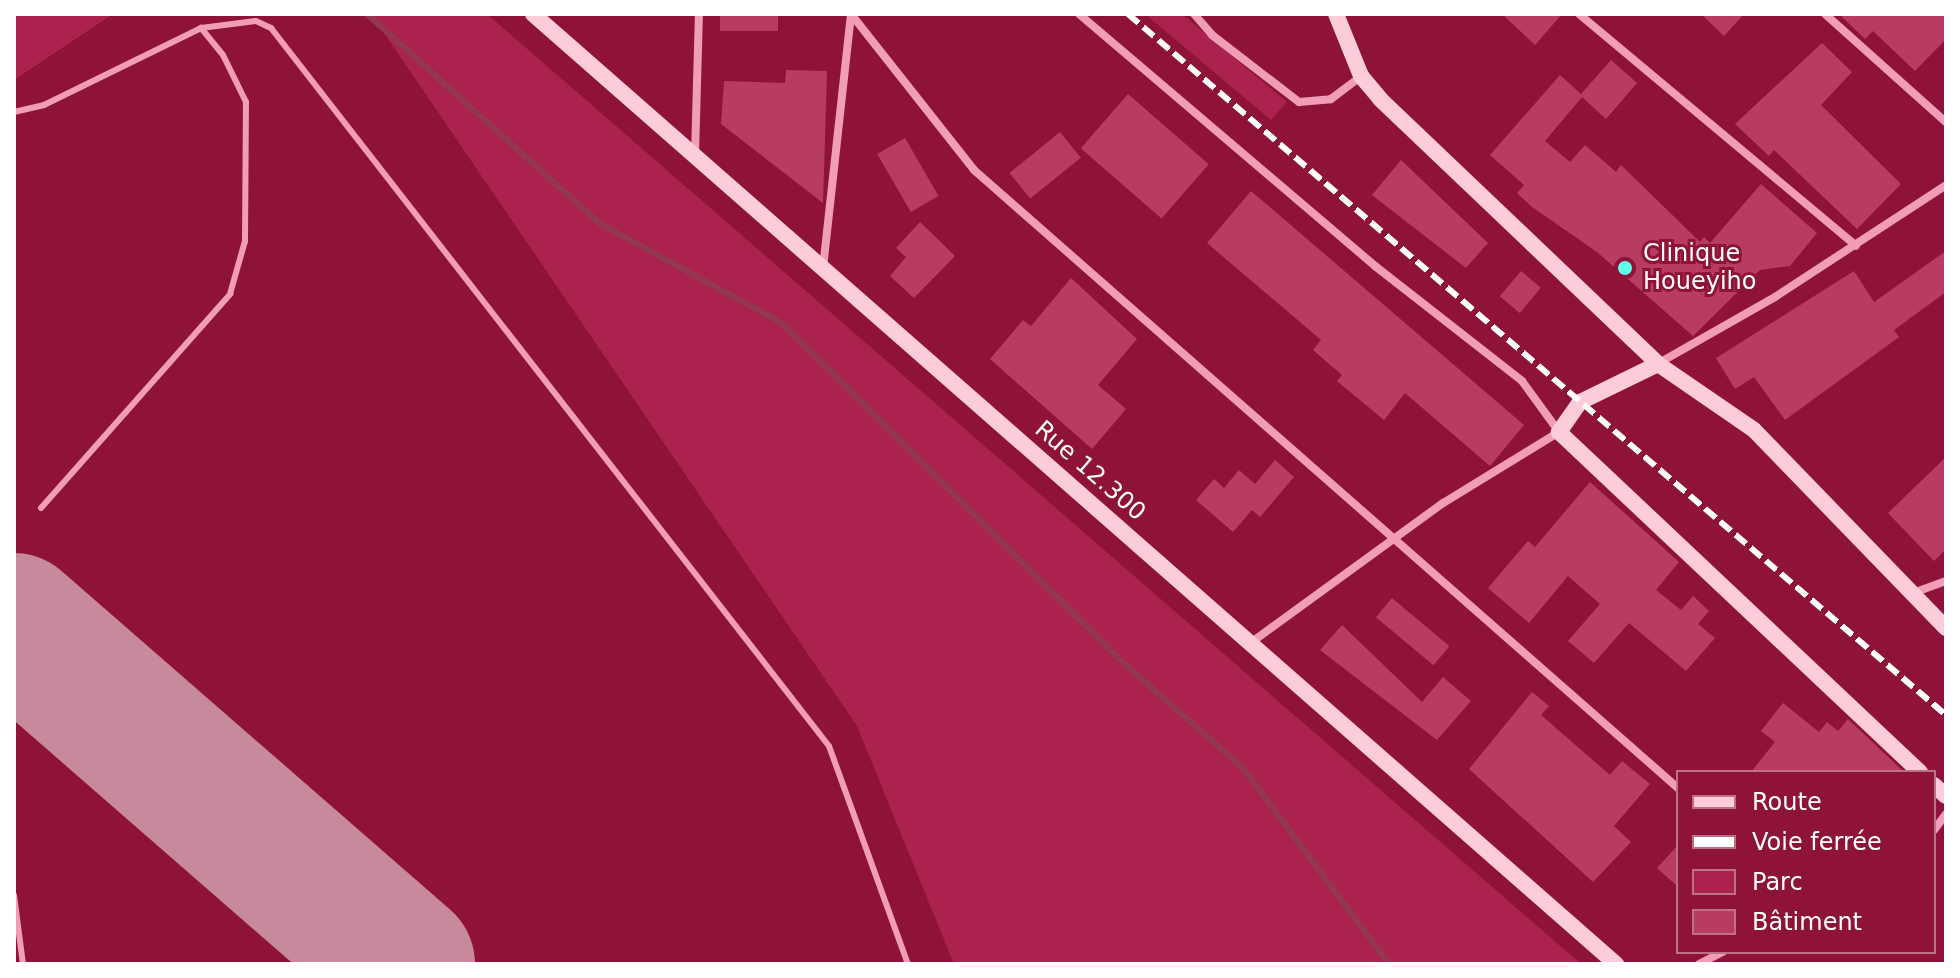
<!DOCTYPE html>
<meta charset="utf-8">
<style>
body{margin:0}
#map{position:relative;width:1960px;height:978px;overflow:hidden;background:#8f1338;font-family:"DejaVu Sans",sans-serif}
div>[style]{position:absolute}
.green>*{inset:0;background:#ac224e}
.stream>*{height:6px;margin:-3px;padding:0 3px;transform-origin:3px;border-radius:3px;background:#923853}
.taxiway>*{height:58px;margin:-29px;padding:0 29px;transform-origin:29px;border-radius:29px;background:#c7899c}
.runway>*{height:144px;margin:-72px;padding:0 72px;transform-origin:72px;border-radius:72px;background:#c7899c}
.building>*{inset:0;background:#b83c62;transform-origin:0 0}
.lane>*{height:6px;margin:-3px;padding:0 3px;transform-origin:3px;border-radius:3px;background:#f19db8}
.street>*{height:8px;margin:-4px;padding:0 4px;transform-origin:4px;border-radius:4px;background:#f19db8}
.secondary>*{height:16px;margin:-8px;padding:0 8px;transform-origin:8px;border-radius:8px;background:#fcccda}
.rail>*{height:6px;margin-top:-3px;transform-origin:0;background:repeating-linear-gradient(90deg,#fff 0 14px,transparent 0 20px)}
.dots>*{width:22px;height:22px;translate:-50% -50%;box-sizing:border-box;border:4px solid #8f1338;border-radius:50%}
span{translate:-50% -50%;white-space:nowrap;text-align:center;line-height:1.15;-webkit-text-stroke:6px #8f1338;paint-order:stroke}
.poi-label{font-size:24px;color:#fff}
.left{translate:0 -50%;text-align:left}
.street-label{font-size:24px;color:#fff}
.frame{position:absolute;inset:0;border:16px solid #fff;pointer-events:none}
.legend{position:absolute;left:1676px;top:770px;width:260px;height:184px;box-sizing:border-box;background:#8f1338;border:2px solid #bc7188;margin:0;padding:10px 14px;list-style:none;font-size:24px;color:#fff}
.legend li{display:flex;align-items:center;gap:16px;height:40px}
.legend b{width:40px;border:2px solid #bc7188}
</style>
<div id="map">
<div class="green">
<div style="clip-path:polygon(14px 14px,113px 14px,14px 80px)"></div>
<div style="clip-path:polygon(371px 14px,487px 14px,1581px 964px,954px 964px,857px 726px)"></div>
<div style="clip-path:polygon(1145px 14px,1182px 14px,1287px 102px,1271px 120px)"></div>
</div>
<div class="stream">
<div style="left:367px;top:14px;width:312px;rotate:42deg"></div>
<div style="left:599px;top:223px;width:209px;rotate:28.7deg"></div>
<div style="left:782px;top:323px;width:477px;rotate:44.9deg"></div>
<div style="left:1120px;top:660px;width:164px;rotate:41.3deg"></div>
<div style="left:1243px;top:768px;width:244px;rotate:53.3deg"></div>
</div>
<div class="taxiway">
<div style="left:280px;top:857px;width:36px;rotate:54deg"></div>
<div style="left:301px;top:886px;width:83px;rotate:69.6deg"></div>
</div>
<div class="runway">
<div style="left:14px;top:625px;width:516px;rotate:41.07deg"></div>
</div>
<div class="building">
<div style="left:720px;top:14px;width:58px;height:17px"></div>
<div style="clip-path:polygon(1502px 14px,1562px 14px,1535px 45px)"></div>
<div style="clip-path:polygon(1701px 14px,1744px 14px,1724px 36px)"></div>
<div style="clip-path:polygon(1839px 14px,1946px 14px,1946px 39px,1915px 71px,1873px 31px,1865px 39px)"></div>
<div style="clip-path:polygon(1822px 43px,1852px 72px,1821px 105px,1901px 184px,1857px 229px,1774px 150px,1769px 156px,1735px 124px)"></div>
<div style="clip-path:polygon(1611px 60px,1637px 83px,1606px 119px,1582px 97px,1545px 141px,1570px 162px,1585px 145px,1616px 172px,1621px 165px,1700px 242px,1704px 237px,1710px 243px,1761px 184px,1817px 233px,1790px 266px,1760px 270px,1693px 336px,1597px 252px,1532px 207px,1517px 193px,1524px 185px,1490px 155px,1560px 75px,1581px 94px)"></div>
<div style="clip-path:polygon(786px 70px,827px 71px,823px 203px,721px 124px,724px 81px,785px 83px)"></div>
<div style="left:1128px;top:94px;width:107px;height:72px;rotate:41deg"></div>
<div style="left:1060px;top:132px;width:33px;height:65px;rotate:51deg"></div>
<div style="left:905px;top:138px;width:67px;height:32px;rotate:60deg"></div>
<div style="clip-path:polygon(1401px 160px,1488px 243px,1466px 268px,1372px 195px)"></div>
<div style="clip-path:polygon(1251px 191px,1524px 425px,1490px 466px,1405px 393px,1384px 420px,1337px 381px,1342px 375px,1313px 350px,1321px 340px,1207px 243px)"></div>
<div style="clip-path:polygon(920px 222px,955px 256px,914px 298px,890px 276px,906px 257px,896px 248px)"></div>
<div style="clip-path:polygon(1946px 251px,1946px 292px,1894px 330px,1899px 337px,1785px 420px,1754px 377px,1735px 389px,1716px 358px,1854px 271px,1874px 302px)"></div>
<div style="left:1521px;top:271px;width:26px;height:33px;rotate:40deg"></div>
<div style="clip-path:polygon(1071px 278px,1137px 339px,1098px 385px,1126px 409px,1092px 449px,990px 359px,1023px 320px,1031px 326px)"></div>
<div style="clip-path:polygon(1946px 457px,1946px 549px,1934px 561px,1888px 513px)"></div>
<div style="clip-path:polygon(1275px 460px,1294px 477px,1260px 517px,1252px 510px,1233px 532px,1196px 500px,1214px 479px,1224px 488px,1239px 470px,1255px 484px)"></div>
<div style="clip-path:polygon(1590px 482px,1679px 562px,1656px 590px,1681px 610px,1693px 596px,1709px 611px,1698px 624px,1715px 638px,1686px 671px,1629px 623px,1594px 663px,1568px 641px,1600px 604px,1568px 576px,1529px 623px,1488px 588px,1528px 541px,1535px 547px)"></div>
<div style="left:1392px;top:598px;width:75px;height:25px;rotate:40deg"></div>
<div style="clip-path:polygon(1342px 625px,1422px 702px,1443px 677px,1471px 701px,1437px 740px,1320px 650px)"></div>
<div style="clip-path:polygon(1532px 692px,1549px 706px,1541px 715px,1610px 775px,1622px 761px,1650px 784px,1614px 826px,1631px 842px,1593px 882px,1469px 769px)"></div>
<div style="clip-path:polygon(1783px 703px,1819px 732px,1827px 722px,1838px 731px,1848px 719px,1904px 772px,1751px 772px,1775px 742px,1761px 731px)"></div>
<div style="clip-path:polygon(1678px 845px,1678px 887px,1657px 868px)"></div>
</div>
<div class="lane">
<div style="left:14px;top:112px;width:31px;rotate:-13deg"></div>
<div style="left:44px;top:105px;width:175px;rotate:-26.1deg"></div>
<div style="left:201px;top:28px;width:55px;rotate:-7.3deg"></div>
<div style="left:256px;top:21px;width:17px;rotate:25deg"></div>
<div style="left:271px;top:28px;width:909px;rotate:52.15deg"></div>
<div style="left:829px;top:746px;width:232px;rotate:70.1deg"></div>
<div style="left:41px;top:508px;width:286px;rotate:-48.5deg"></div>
<div style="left:230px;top:294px;width:55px;rotate:-74.2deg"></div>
<div style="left:245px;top:241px;width:139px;rotate:-89.6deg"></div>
<div style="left:246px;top:102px;width:52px;rotate:-116.1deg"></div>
<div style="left:223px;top:55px;width:35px;rotate:-129deg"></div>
<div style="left:14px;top:895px;width:70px;rotate:82.6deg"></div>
</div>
<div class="street">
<div style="left:851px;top:14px;width:199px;rotate:51.7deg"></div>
<div style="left:974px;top:170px;width:937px;rotate:41.28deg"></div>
<div style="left:1079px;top:14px;width:389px;rotate:40.4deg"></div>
<div style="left:1375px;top:266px;width:187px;rotate:38deg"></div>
<div style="left:1522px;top:381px;width:63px;rotate:54deg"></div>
<div style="left:1559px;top:432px;width:136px;rotate:148.5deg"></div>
<div style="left:1443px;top:503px;width:238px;rotate:144deg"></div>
<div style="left:1194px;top:14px;width:28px;rotate:49deg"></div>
<div style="left:1212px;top:35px;width:110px;rotate:37.6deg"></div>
<div style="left:1299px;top:102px;width:32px;rotate:-5deg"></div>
<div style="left:1331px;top:99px;width:38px;rotate:-37deg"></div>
<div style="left:1579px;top:14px;width:361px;rotate:39.9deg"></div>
<div style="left:1825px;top:14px;width:162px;rotate:41.8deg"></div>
<div style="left:695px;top:155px;width:141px;rotate:-88.4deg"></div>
<div style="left:823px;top:268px;width:255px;rotate:-83.7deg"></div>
<div style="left:1659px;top:363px;width:133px;rotate:-29.6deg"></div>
<div style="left:1775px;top:297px;width:204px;rotate:-33.2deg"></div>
<div style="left:1913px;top:593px;width:35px;rotate:-20deg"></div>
<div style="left:1934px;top:830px;width:20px;rotate:-53deg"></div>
<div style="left:1699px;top:964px;width:27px;rotate:-27deg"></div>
</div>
<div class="secondary">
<div style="left:533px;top:14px;width:1441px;rotate:41.26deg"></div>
<div style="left:1336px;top:14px;width:67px;rotate:68deg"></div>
<div style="left:1361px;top:76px;width:30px;rotate:50deg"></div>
<div style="left:1380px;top:99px;width:384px;rotate:43.6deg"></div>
<div style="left:1658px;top:364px;width:116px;rotate:34.5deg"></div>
<div style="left:1754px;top:430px;width:276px;rotate:45.9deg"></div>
<div style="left:1658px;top:364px;width:87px;rotate:154deg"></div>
<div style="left:1580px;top:402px;width:37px;rotate:125deg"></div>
<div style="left:1559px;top:432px;width:496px;rotate:43.3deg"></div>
<div style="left:1934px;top:785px;width:16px;rotate:43deg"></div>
</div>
<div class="rail">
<div style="left:1128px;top:14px;width:1077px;rotate:40.6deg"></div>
</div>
<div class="dots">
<div style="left:1625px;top:268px;background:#5effe6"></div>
</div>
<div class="poi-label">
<span class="left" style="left:1643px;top:268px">Clinique<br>Houeyiho</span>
</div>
<div class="street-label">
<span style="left:1090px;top:471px;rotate:41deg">Rue 12.300</span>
</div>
<div class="frame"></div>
<ul class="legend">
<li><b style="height:10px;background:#fcccda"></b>Route</li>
<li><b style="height:10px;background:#fff"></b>Voie ferrée</li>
<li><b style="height:22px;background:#ac224e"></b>Parc</li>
<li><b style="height:22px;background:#b83c62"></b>Bâtiment</li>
</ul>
</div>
